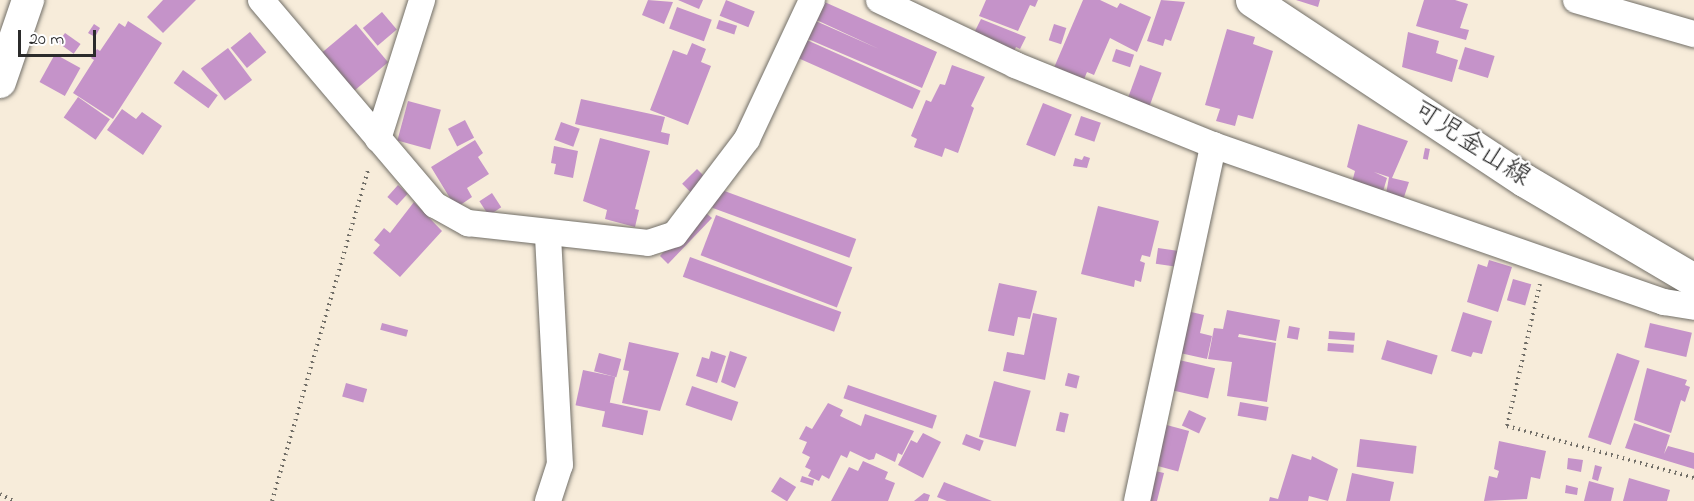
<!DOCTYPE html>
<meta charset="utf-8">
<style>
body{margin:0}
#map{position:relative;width:1694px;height:501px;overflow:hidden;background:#f7ecda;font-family:"Indie Flower","Klee One",sans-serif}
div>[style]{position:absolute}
.building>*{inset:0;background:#c593c9;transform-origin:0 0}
.path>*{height:4px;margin-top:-2px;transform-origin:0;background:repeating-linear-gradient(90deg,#726f68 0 1.5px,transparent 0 6px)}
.roads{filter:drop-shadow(0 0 2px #726f68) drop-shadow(0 0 2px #726f68)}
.minor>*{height:26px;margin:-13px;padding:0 13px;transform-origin:13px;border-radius:13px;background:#fff}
.tertiary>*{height:32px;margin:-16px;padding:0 16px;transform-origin:16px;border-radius:16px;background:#fff}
.primary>*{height:33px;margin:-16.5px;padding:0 16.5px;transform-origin:16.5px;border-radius:16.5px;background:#fff}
span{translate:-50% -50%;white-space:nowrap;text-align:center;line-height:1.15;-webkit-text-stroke:4.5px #fff;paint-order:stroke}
.street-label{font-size:27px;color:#2b2b2b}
.scale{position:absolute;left:18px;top:30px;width:78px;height:27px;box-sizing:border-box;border:3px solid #2b2b2b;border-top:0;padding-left:8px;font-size:18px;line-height:21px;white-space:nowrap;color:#2b2b2b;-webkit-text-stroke:4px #fff;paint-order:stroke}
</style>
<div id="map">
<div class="building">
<div style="clip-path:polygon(163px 0,196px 0,163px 33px,147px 17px)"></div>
<div style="clip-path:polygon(648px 0,673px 2px,664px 24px,642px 15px)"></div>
<div style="clip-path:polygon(678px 0,703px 0,699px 9px)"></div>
<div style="left:726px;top:0;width:31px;height:17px;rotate:22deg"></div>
<div style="clip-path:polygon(820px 0,937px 52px,922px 88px,801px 36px,809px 18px,879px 49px,810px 17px)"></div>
<div style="clip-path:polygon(986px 0,1038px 0,1035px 7px,1030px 5px,1018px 31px,979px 16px)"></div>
<div style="clip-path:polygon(1083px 0,1100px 0,1117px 8px,1120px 3px,1151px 17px,1137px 52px,1110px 38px,1094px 75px,1087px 72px,1080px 89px,1050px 77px)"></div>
<div style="clip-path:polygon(1161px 0,1185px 2px,1171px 41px,1165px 39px,1163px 46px,1147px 41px)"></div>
<div style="clip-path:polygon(1296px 0,1320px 0,1318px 7px)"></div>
<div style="clip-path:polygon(1424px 0,1455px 0,1468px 4px,1460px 28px,1469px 30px,1466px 40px,1416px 26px)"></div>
<div style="left:677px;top:7px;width:37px;height:23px;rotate:20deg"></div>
<div style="left:382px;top:12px;width:23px;height:25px;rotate:50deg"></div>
<div style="clip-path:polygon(981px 19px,1026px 37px,1020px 49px,1016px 47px,1011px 57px,971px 39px)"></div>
<div style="left:719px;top:20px;width:19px;height:9px;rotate:18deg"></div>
<div style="clip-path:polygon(128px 21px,162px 43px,113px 119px,73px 93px,94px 60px,91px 58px,97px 49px,100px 51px,119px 23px,125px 27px)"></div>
<div style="clip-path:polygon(94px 24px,100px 28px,95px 37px,88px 33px)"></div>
<div style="left:356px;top:24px;width:50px;height:45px;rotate:50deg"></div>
<div style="left:1054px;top:24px;width:13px;height:17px;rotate:18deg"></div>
<div style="clip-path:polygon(1227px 29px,1255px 37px,1253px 44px,1273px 51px,1253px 119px,1238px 115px,1235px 126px,1216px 121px,1220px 109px,1205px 105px)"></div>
<div style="left:250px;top:32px;width:26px;height:25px;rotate:51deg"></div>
<div style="clip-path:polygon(1408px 32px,1439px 41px,1436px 53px,1458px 60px,1452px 82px,1402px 67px)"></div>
<div style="left:65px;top:33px;width:19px;height:12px;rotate:35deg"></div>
<div style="left:800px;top:37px;width:132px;height:20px;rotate:24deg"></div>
<div style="clip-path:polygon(692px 43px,706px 49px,701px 62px,711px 66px,688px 125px,650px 110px,673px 50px,687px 55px)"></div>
<div style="left:1465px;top:47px;width:31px;height:23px;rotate:17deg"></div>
<div style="left:228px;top:48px;width:40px;height:34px;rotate:53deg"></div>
<div style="left:1116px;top:49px;width:19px;height:13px;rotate:18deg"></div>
<div style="left:55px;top:54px;width:29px;height:32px;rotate:29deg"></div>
<div style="clip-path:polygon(952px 65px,985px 77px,971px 106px,974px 108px,958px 153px,945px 148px,942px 157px,914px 147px,917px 139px,911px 136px,926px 100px,931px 102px,940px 84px,945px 85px)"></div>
<div style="left:1140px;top:65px;width:23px;height:44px;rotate:20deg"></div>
<div style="left:183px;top:70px;width:43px;height:16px;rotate:36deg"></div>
<div style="left:78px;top:97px;width:39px;height:25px;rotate:35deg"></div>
<div style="clip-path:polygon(581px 99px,665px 117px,661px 132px,670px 134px,668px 145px,575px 124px)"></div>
<div style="left:408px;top:101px;width:34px;height:41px;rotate:15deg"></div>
<div style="left:1043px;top:103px;width:31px;height:45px;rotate:22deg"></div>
<div style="clip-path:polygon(122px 109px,136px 119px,142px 112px,162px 126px,143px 155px,107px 130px)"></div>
<div style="left:1081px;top:116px;width:21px;height:20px;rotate:19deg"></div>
<div style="left:465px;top:120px;width:20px;height:19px;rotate:63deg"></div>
<div style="left:561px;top:122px;width:20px;height:19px;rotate:20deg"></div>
<div style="clip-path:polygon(1358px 124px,1408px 141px,1392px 178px,1409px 182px,1403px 200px,1386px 194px,1389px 177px,1374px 172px,1387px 178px,1382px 195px,1351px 186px,1355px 171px,1347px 167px)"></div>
<div style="clip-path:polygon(600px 138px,650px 151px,635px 209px,639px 210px,635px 227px,605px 219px,607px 210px,583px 201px)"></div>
<div style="clip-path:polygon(475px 140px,483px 153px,478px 157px,489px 174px,467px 188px,472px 197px,456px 208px,431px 167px)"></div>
<div style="clip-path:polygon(554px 146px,578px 151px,573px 178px,554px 174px,556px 164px,551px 163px)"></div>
<div style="left:1425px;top:148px;width:5px;height:11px;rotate:11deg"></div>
<div style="clip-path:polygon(1084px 156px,1090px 158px,1087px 168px,1073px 166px,1075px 158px,1082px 160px)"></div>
<div style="left:697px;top:169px;width:13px;height:21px;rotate:45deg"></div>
<div style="left:398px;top:185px;width:13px;height:16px;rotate:42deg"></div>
<div style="left:719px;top:189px;width:146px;height:20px;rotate:20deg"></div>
<div style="left:492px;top:193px;width:17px;height:15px;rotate:57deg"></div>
<div style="clip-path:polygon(414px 202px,442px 231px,400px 277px,373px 253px,380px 245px,374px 240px,384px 228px,390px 233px)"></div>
<div style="clip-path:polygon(1098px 206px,1159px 221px,1150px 257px,1142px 255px,1140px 261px,1145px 263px,1141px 282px,1135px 280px,1134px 287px,1081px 274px)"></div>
<div style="clip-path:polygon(701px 209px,712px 218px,668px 264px,660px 256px)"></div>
<div style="left:716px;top:215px;width:146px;height:43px;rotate:21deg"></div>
<div style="left:1158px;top:248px;width:21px;height:16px;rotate:8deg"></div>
<div style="left:690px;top:257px;width:161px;height:21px;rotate:20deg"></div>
<div style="clip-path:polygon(1489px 260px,1512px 267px,1498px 312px,1467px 302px,1478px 264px,1487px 267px)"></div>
<div style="left:1513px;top:279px;width:19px;height:22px;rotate:16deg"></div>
<div style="clip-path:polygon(999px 283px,1037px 291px,1030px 319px,1018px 317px,1014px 336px,988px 331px)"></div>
<div style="clip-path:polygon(1227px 310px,1280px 320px,1276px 341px,1239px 334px,1238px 337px,1276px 343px,1267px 402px,1227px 396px,1232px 362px,1208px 359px,1214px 328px,1223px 329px)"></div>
<div style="clip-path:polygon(1187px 311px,1204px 315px,1200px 333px,1212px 336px,1207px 359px,1180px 353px)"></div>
<div style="clip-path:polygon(1463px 312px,1492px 321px,1482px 354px,1473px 352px,1471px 357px,1451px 351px)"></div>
<div style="clip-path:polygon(1033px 313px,1057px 318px,1045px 380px,1003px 371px,1007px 352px,1024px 355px)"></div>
<div style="left:382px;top:323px;width:27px;height:7px;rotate:15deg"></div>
<div style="left:1650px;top:323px;width:43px;height:25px;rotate:13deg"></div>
<div style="left:1289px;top:326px;width:11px;height:12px;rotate:10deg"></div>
<div style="left:1329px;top:331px;width:26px;height:8px;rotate:4deg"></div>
<div style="left:1387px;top:340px;width:53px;height:20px;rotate:17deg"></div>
<div style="clip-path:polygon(629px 342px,679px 353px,660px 411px,622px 403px,629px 371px,623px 370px)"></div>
<div style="left:1328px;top:343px;width:26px;height:8px;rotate:4deg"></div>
<div style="clip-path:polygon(711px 351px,726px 356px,717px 383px,696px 376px,702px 357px,709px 359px)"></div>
<div style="clip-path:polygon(730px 351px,747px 357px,735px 388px,721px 382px)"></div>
<div style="left:599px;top:353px;width:23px;height:19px;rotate:15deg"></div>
<div style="left:1617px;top:353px;width:24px;height:89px;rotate:19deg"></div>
<div style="left:1179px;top:360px;width:37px;height:31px;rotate:13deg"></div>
<div style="clip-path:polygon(1647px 368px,1687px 380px,1685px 385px,1690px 387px,1685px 402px,1681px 400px,1671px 433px,1634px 420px)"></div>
<div style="left:583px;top:370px;width:33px;height:36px;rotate:12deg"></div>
<div style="left:1068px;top:373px;width:12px;height:13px;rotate:14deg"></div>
<div style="left:994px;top:381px;width:38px;height:58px;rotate:15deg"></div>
<div style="left:346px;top:383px;width:22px;height:14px;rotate:16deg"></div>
<div style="left:848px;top:385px;width:94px;height:14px;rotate:19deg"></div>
<div style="left:692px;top:386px;width:49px;height:20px;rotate:19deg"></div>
<div style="left:607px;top:402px;width:42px;height:25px;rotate:12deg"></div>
<div style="left:1240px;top:402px;width:29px;height:14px;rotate:10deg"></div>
<div style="clip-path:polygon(828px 403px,843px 410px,840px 416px,861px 426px,865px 414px,914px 431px,902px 455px,898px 453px,895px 462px,876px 453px,874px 459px,869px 460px,850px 451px,847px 458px,841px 455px,829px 479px,822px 475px,819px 481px,808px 476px,811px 470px,805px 467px,810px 457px,802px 453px,807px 442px,799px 439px,806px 426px,812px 429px)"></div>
<div style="left:1189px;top:410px;width:19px;height:17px;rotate:25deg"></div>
<div style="left:1060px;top:412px;width:9px;height:19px;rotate:13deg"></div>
<div style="clip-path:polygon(1634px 423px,1670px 435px,1664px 454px,1668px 446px,1694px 453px,1694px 469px,1625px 448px)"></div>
<div style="left:1163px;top:424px;width:27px;height:42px;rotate:15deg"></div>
<div style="clip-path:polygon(923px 433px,941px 442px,923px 478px,898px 465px,911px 440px,917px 443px)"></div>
<div style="left:966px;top:434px;width:19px;height:11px;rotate:21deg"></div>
<div style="left:1360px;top:439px;width:57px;height:28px;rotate:7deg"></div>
<div style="clip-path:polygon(1499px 441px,1546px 451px,1540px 479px,1531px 477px,1527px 499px,1484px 501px,1489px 476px,1497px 478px,1499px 471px,1494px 469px)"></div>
<div style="clip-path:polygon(1292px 454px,1311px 460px,1312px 456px,1338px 469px,1328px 501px,1309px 496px,1308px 501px,1269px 501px,1270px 497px,1278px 499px)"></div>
<div style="clip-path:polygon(1568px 458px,1583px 460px,1581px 472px,1567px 469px)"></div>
<div style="clip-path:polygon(863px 461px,888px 472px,885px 479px,895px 483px,888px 501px,831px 501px,849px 467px,858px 471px)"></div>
<div style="clip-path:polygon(1595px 465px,1602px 467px,1598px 481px,1592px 479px)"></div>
<div style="clip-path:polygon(1151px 470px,1164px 473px,1157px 501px,1144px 501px)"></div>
<div style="clip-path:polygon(1352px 473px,1394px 482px,1390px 501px,1346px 501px)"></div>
<div style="left:802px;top:476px;width:13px;height:6px;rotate:18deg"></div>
<div style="left:780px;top:477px;width:19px;height:17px;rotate:32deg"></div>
<div style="clip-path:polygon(1629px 478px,1670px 490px,1667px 501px,1623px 501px)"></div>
<div style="clip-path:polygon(1589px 481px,1614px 488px,1611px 501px,1584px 501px)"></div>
<div style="clip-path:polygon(944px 482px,992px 501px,947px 501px,937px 497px)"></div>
<div style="clip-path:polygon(1566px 485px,1578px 488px,1577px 495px,1565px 493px)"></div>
<div style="clip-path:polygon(924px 493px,930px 495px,928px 501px,914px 501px)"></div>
</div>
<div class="path">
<div style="left:1540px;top:284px;width:146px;rotate:103.1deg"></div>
<div style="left:1507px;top:426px;width:194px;rotate:15.5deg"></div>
<div style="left:0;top:494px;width:16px;rotate:27deg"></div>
<div style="left:272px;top:501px;width:347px;rotate:-73.8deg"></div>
</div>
<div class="roads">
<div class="minor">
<div style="left:261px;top:0;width:269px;rotate:49.7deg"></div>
<div style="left:435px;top:205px;width:38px;rotate:29deg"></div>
<div style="left:468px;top:223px;width:181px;rotate:6.3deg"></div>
<div style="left:648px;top:243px;width:28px;rotate:-18deg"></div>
<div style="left:675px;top:234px;width:119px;rotate:-52.8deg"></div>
<div style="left:747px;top:139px;width:153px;rotate:-64.9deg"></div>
<div style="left:879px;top:0;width:151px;rotate:25.5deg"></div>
<div style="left:1015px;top:65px;width:214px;rotate:22deg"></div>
<div style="left:1213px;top:145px;width:478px;rotate:19.2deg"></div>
<div style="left:1664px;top:302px;width:30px;rotate:9deg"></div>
<div style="left:1576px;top:0;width:123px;rotate:16.1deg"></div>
<div style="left:378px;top:139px;width:146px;rotate:-72.4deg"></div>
<div style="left:548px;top:501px;width:38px;rotate:-72deg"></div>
<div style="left:560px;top:465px;width:232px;rotate:-93deg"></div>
<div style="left:1137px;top:501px;width:364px;rotate:-77.9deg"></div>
</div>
<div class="tertiary">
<div style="left:0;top:82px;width:87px;rotate:-71.1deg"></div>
</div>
<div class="primary">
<div style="left:1252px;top:0;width:326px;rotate:33.5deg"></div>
<div style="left:1524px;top:180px;width:197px;rotate:30.5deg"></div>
</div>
</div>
<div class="street-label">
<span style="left:1471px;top:144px;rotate:33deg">可児金山線</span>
</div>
<div class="scale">20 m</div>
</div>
